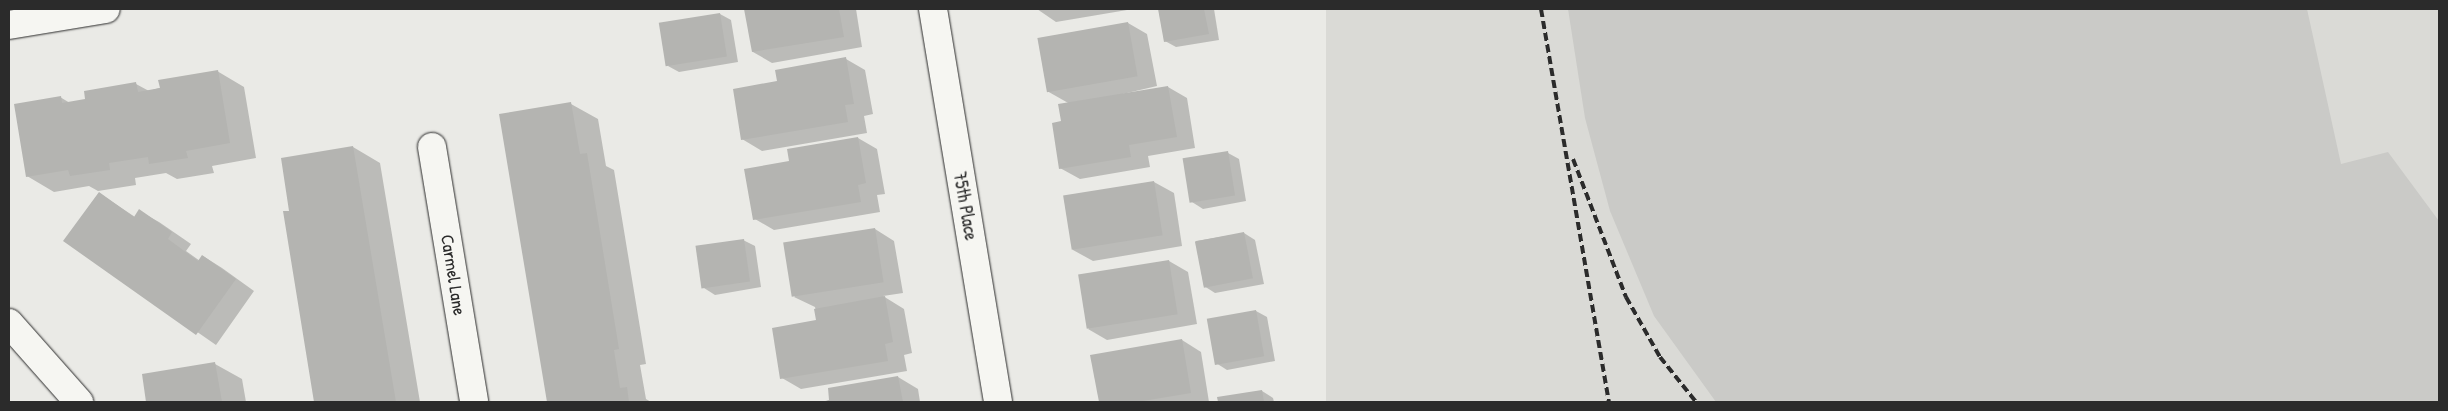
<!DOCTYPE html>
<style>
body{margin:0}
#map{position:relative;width:2448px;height:411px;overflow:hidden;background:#eaeae6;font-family:"Patrick Hand",sans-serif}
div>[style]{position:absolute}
.built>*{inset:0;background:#dadad6;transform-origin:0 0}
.green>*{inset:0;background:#cacac7}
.shadow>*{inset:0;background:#0003}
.building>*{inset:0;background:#b4b4b1;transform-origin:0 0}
.roads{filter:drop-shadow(0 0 1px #2b2b2b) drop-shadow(0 0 1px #2b2b2b)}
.minor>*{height:28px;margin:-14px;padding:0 14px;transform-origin:14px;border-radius:14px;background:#f6f6f2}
.rail>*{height:4px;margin-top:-2px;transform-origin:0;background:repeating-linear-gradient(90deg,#2b2b2b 0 8px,transparent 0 12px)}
span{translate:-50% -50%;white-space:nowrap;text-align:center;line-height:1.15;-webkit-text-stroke:5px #f6f6f2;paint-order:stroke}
.street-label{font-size:18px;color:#2b2b2b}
.frame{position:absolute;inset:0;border:10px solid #2b2b2b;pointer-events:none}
</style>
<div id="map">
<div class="built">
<div style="left:1326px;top:9px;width:1113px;height:398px"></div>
</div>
<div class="green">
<div style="clip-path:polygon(1568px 9px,2307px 9px,2341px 164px,2388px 152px,2439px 221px,2439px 402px,1716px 402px,1654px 316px,1610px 211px,1585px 118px)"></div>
</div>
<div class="shadow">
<div style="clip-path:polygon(746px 9px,856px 9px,862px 47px,772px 63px,753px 52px)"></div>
<div style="clip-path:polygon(1037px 9px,1133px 9px,1056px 22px)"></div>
<div style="clip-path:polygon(1159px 9px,1214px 9px,1219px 40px,1176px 47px,1165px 41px)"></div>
<div style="clip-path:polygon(720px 14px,731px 20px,738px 62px,679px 72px,668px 66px)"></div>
<div style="clip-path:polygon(1128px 23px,1147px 34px,1157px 86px,1114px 96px,1168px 87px,1187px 98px,1195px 148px,1148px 156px,1150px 167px,1080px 179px,1060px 168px,1062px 122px,1070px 104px,1047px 91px)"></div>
<div style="clip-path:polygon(846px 59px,865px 70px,873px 114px,864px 116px,867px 133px,762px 151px,742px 139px,778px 82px)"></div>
<div style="clip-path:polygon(217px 71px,244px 87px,256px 158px,212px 166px,214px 173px,177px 179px,166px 173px,135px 178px,136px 185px,98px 191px,89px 186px,54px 192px,27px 176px,60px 97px,70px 103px,87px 100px,136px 84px,149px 91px)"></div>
<div style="clip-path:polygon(571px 104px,598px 119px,606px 166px,614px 170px,646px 364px,640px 365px,646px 399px,651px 402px,548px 402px,500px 115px)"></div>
<div style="clip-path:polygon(858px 138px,877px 149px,885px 194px,877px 195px,880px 212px,774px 230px,755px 219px,791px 162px)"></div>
<div style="clip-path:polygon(353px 147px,380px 163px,420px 402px,315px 402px,284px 212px,291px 212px)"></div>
<div style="clip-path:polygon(1228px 153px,1239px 159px,1246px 201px,1203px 209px,1192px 202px)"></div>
<div style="clip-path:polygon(1154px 182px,1174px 193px,1182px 246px,1093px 261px,1073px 250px,1064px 198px)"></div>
<div style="clip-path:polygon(99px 193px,135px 217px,139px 211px,159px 222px,191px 244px,186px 251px,200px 261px,203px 256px,222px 268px,254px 291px,216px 345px,65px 240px)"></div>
<div style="clip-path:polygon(875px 229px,894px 241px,903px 293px,883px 296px,904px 309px,912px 353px,904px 355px,907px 371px,801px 389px,782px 378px,818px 321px,815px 307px,794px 297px)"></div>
<div style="clip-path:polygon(1244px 233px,1255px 240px,1264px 284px,1215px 293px,1204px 286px,1196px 241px)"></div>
<div style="clip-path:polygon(743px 240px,755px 246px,761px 287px,715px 295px,704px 288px)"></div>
<div style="clip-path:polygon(1169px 261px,1188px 272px,1197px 324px,1107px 340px,1088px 329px)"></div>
<div style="clip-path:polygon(1256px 311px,1267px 317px,1275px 361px,1227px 370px,1216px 363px)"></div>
<div style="clip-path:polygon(1182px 340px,1201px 352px,1209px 402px,1100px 402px,1092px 356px)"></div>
<div style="clip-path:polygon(215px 364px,242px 379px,246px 402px,148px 402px,143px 376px)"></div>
<div style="clip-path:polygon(898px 377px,918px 389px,920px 402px,824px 402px)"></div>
<div style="clip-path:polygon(1262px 391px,1273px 398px,1274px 402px,1219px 402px,1219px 398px)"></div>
</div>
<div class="building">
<div style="clip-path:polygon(744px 9px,839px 9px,844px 37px,752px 52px)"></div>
<div style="clip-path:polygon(1158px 9px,1204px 9px,1209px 34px,1164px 42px)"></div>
<div style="left:720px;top:13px;width:44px;height:62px;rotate:81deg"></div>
<div style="left:1128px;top:22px;width:55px;height:92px;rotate:80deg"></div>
<div style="clip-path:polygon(846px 57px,854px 104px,845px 105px,848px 122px,741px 140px,733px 89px,777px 81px,775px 70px)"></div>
<div style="clip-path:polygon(218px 70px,230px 143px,186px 151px,188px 158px,149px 164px,148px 157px,109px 163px,110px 170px,70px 176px,68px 170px,26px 177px,14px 104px,61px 96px,62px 103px,85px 99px,84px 91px,136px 82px,138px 92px,160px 88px,158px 80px)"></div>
<div style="clip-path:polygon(1168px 86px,1177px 137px,1129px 145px,1131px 157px,1059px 169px,1052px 123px,1061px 121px,1058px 104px)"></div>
<div style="clip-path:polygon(571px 102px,580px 154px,587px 153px,619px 349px,614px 350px,620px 388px,627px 387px,629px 402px,547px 402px,499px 114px)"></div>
<div style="clip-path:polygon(858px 137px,866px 183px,858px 185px,861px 202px,753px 220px,744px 169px,789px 161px,787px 149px)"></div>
<div style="clip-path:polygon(353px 146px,396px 402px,314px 402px,283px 211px,289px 211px,281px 158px)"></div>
<div style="left:1228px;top:151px;width:45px;height:46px;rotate:81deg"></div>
<div style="left:1154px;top:181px;width:55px;height:92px;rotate:81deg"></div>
<div style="clip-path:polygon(99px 192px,134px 217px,139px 209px,172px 232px,168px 239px,198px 261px,202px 255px,236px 279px,196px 335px,63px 241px)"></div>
<div style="left:875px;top:228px;width:55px;height:93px;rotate:81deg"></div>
<div style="left:1244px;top:232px;width:47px;height:50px;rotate:79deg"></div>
<div style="left:744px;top:239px;width:43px;height:49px;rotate:82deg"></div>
<div style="left:1169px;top:260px;width:55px;height:92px;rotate:81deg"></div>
<div style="clip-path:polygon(885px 296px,893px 342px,885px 344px,888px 361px,780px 379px,772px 328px,816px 320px,814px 309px)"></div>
<div style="left:1256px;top:310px;width:47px;height:50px;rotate:80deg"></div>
<div style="clip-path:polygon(1182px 339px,1191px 393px,1137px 402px,1099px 402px,1090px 355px)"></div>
<div style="clip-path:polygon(215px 362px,222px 402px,146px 402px,142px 374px)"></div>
<div style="clip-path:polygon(898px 376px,903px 402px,822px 402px,829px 400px,828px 388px)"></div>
<div style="clip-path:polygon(1262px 390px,1264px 402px,1218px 402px,1217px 397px)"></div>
</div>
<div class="roads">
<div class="minor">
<div style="left:933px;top:9px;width:398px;rotate:80.6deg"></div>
<div style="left:9px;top:25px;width:98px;rotate:-9.4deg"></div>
<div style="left:432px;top:147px;width:258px;rotate:80.6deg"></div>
<div style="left:9px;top:323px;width:106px;rotate:48.5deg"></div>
</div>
</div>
<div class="rail">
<div style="left:1541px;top:9px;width:399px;rotate:80.2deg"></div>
<div style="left:1573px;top:159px;width:148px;rotate:69deg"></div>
<div style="left:1626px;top:297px;width:69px;rotate:60.5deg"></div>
<div style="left:1660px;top:357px;width:58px;rotate:51.3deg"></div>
</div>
<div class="street-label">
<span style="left:965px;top:206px;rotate:80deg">75th Place</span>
<span style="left:453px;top:275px;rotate:81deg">Carmel Lane</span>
</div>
<div class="frame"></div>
</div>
